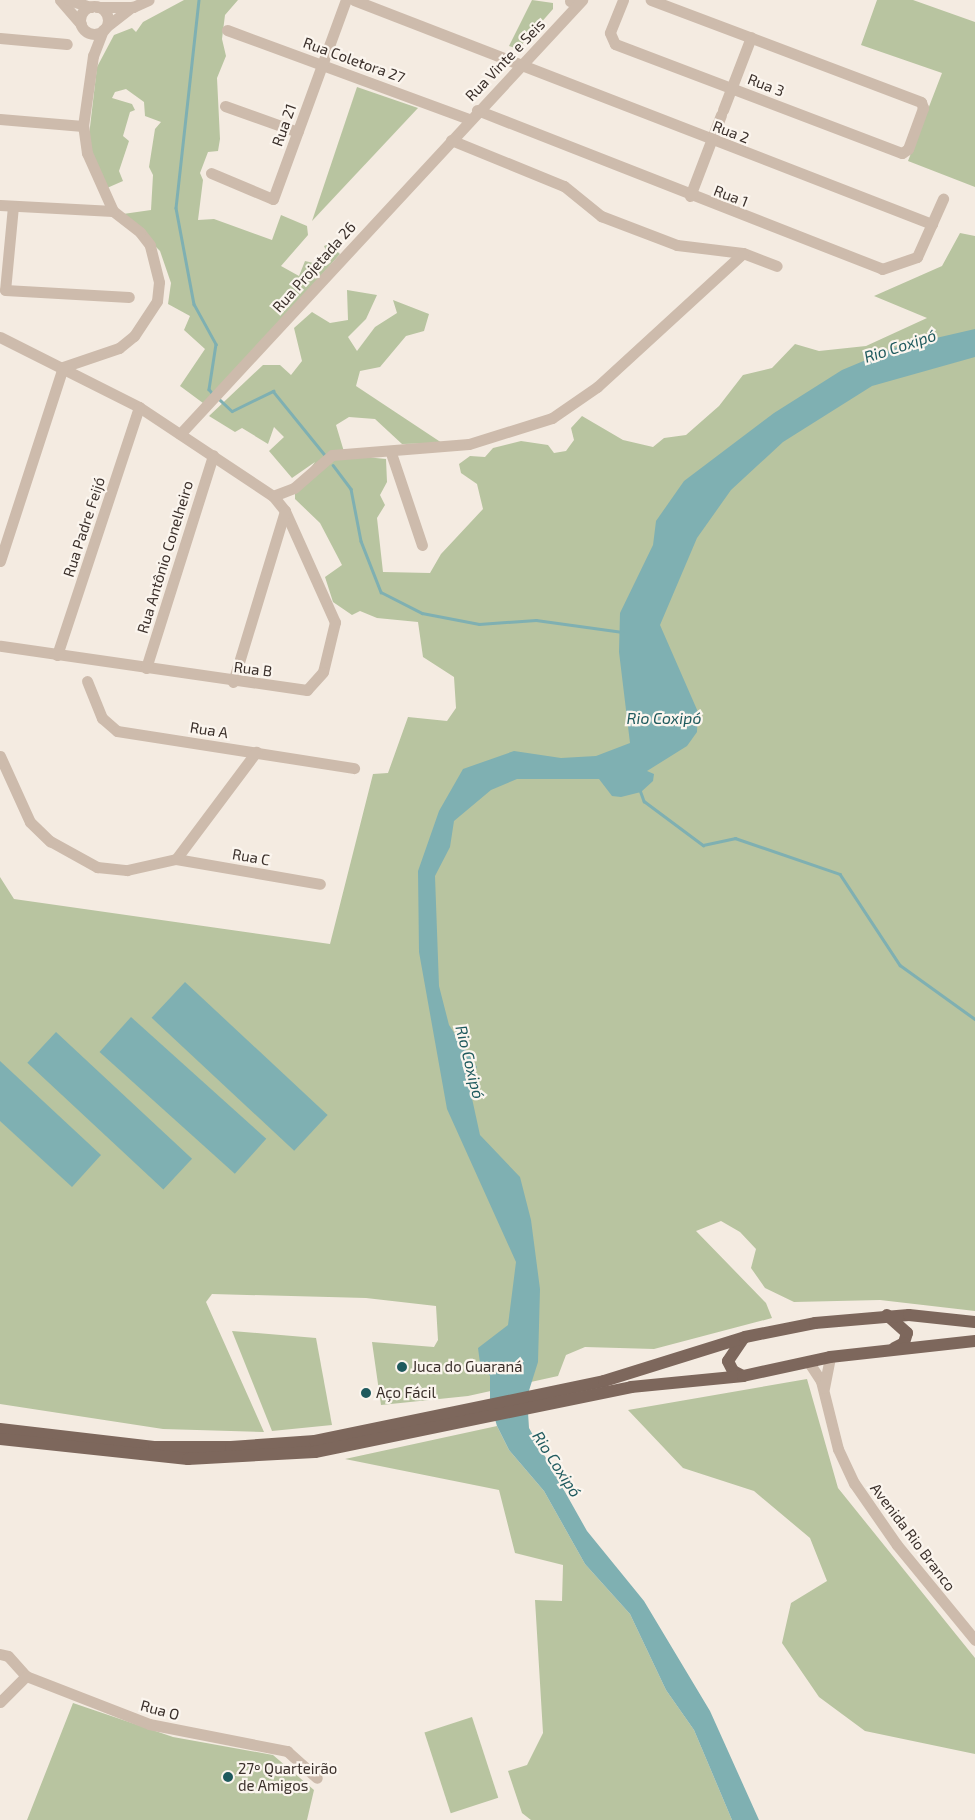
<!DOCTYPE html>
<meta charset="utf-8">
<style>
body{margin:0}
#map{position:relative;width:975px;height:1820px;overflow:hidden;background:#f4ebe1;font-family:"Exo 2",sans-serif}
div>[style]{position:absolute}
.green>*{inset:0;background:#b8c4a0;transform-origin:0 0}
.water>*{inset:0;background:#7fb0b2;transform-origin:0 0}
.stream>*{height:2.5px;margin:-1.25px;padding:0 1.25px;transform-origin:1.25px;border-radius:1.25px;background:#7fb0b2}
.minor>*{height:11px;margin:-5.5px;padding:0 5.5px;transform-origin:5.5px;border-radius:5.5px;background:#cdbbac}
.minor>.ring{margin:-5.5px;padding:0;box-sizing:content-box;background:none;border:11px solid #cdbbac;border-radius:50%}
.major>*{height:12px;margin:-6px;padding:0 6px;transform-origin:6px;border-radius:6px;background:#7d675c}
.dots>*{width:14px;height:14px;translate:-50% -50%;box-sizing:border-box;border:2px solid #fbf5ee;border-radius:50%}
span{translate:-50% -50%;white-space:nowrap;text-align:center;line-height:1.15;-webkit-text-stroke:4.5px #fbf5ee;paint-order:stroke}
.street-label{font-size:15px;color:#3b302b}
.poi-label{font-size:15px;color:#3b302b}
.left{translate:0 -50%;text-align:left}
.water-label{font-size:16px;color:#1f5a5e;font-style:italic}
</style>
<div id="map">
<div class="green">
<div style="clip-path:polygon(184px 0,238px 0,225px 15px,222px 39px,226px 56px,217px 78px,220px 139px,218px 151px,208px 152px,200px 173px,203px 180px,198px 220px,214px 219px,272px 240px,281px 215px,307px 226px,308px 235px,281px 266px,299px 276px,305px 261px,326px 266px,331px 262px,324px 246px,329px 244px,340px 254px,207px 406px,180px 386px,205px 349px,184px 330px,190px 316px,168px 304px,171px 283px,160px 251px,123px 214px,151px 210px,153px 175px,149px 167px,155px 129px,161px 122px,145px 116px,144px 102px,126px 89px,115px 92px,112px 98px,132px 104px,135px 110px,130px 112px,123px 136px,129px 141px,119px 171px,123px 181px,107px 188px,88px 144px,97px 67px,114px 35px,132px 28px,136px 32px,143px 22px)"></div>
<div style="clip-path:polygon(532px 0,553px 3px,553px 9px,518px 49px,509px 46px)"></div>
<div style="clip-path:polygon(877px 0,913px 0,975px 22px,975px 187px,908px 161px,942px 73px,861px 45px)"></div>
<div style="clip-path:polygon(357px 87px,418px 108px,312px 221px)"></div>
<div style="clip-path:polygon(960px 233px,975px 236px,975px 1311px,880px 1300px,794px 1302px,765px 1288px,751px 1268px,756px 1249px,740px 1232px,721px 1221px,696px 1231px,766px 1303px,772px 1318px,654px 1349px,585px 1347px,566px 1355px,558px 1376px,468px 1396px,381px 1405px,372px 1342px,434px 1347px,438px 1340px,436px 1306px,366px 1298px,212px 1294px,206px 1302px,264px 1432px,163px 1429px,0 1404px,0 877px,14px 899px,330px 944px,373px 774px,388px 773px,408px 717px,447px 721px,456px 708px,454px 677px,423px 657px,418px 622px,377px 618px,360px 611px,352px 615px,333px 602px,325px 577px,342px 565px,320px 523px,295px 499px,295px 489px,315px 462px,292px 478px,269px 451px,284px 437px,274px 427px,268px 444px,242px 428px,235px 432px,209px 416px,263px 365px,280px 365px,291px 375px,302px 361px,294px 328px,312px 312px,330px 323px,348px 320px,347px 290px,377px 295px,366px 319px,348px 337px,357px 351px,375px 327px,397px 313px,393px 300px,429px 314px,424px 331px,406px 336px,380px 367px,360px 371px,356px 386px,442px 443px,402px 444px,375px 419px,349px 417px,336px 425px,345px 455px,386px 459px,387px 482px,380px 495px,385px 505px,377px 518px,383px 572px,430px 573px,441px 554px,483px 509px,477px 484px,461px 473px,459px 464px,470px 456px,485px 457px,493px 448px,521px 441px,548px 445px,554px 453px,566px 451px,574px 440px,571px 428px,582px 416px,623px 440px,653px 447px,664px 438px,686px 435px,719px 406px,743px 375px,772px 368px,795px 344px,819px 351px,866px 346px,927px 318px,874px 296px,942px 266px)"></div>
<div style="clip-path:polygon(232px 1331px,316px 1338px,332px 1425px,272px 1431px)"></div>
<div style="clip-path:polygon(807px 1379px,838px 1488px,975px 1658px,975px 1754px,865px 1731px,819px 1697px,782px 1643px,791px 1603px,827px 1581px,810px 1538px,754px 1491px,683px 1468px,628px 1410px)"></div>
<div style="clip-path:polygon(497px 1426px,509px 1450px,544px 1491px,585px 1564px,630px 1614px,666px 1690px,694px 1730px,732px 1820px,531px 1820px,522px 1813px,508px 1771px,527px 1765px,543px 1733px,535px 1600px,562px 1601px,563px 1565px,515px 1553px,499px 1490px,345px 1459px)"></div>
<div style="clip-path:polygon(73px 1703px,173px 1737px,273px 1755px,314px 1790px,307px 1820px,27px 1820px)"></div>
<div style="left:472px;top:1717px;width:85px;height:50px;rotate:72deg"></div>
</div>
<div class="water">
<div style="clip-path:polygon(975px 329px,975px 357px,872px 386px,783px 442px,731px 490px,697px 538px,660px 625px,698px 712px,697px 732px,687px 746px,647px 771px,654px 774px,653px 781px,641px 792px,621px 797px,612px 796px,599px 779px,517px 779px,491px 790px,454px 821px,450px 847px,435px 876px,439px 986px,449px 1025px,477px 1067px,468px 1080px,480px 1135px,520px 1177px,531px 1220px,540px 1289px,538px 1362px,527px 1397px,529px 1428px,587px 1531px,644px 1601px,710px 1711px,759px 1820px,732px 1820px,694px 1730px,666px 1690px,630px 1614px,585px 1564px,544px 1491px,509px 1450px,497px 1426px,490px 1403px,490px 1376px,480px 1363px,478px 1348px,508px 1325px,516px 1262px,447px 1109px,419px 952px,418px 871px,439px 811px,463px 769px,514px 751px,561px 758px,596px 756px,630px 743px,619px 652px,620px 613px,653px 545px,656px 521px,684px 481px,774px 413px,842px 370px,897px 347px)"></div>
<div style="left:185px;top:982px;width:195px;height:49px;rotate:43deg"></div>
<div style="left:131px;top:1017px;width:182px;height:47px;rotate:42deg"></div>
<div style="left:56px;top:1032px;width:186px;height:42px;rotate:43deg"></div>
<div style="clip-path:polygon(0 1061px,101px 1155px,72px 1187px,0 1121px)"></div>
</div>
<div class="stream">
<div style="left:199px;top:0;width:209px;rotate:96.3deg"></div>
<div style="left:176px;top:208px;width:98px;rotate:79.4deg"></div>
<div style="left:194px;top:304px;width:46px;rotate:61.2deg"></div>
<div style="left:216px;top:344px;width:46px;rotate:98.8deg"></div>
<div style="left:209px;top:389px;width:5px;rotate:53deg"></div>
<div style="left:218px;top:398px;width:19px;rotate:43deg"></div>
<div style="left:232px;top:411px;width:46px;rotate:-26deg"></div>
<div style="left:273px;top:391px;width:82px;rotate:50.9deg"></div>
<div style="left:333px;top:465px;width:30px;rotate:53deg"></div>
<div style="left:351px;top:489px;width:53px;rotate:79.1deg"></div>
<div style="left:361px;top:541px;width:55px;rotate:68.6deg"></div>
<div style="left:381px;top:592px;width:46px;rotate:27.1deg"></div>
<div style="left:422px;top:613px;width:58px;rotate:10.9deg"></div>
<div style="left:479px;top:624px;width:57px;rotate:-4deg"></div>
<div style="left:536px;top:620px;width:87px;rotate:7.9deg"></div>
<div style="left:640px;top:790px;width:12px;rotate:70deg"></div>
<div style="left:644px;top:801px;width:74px;rotate:36.7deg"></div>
<div style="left:703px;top:845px;width:33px;rotate:-12deg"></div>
<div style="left:735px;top:838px;width:111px;rotate:18.9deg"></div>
<div style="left:840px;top:874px;width:109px;rotate:56.6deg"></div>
<div style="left:900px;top:965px;width:92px;rotate:35.8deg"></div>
</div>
<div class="minor">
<div style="left:60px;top:0;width:32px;rotate:49deg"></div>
<div style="left:69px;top:0;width:23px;rotate:18deg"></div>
<div style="left:354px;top:0;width:620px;rotate:21.18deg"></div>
<div style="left:623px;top:0;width:35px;rotate:112deg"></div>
<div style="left:610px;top:33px;width:12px;rotate:66deg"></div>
<div style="left:615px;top:44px;width:307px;rotate:20.8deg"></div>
<div style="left:902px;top:153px;width:7px;rotate:-34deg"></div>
<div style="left:908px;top:149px;width:44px;rotate:-69.9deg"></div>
<div style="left:923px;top:108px;width:6px;rotate:-108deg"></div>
<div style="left:921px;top:102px;width:289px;rotate:-159.3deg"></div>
<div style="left:570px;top:1px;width:1px;rotate:-45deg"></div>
<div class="ring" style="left:80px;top:6px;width:17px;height:17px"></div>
<div style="left:97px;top:7px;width:36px"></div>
<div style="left:133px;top:7px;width:17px;rotate:-24deg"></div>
<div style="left:106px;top:27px;width:33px;rotate:-38deg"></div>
<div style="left:227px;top:30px;width:258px;rotate:20.2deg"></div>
<div style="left:0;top:38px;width:67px;rotate:5.1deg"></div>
<div style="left:225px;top:106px;width:77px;rotate:19.6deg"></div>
<div style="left:477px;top:110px;width:435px;rotate:21.4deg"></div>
<div style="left:882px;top:269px;width:37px;rotate:-19deg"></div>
<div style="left:917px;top:257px;width:64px;rotate:-65.9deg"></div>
<div style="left:723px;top:110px;width:78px;rotate:-69deg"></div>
<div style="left:0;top:119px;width:83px;rotate:4.8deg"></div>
<div style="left:451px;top:140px;width:122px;rotate:22.2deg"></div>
<div style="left:564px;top:186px;width:48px;rotate:39deg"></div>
<div style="left:601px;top:216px;width:81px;rotate:20.9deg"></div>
<div style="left:677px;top:245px;width:66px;rotate:6.9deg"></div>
<div style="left:743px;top:253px;width:36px;rotate:21deg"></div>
<div style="left:211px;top:173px;width:67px;rotate:22.8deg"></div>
<div style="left:273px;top:199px;width:212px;rotate:-69.9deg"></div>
<div style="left:690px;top:196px;width:87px;rotate:-69.1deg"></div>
<div style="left:0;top:205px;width:113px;rotate:3deg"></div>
<div style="left:13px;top:206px;width:84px;rotate:95.4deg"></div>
<div style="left:5px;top:290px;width:124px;rotate:3.2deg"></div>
<div style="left:0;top:337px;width:156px;rotate:26.7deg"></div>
<div style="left:139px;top:407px;width:161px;rotate:33.6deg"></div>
<div style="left:273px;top:496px;width:19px;rotate:51deg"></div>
<div style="left:285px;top:511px;width:122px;rotate:65.8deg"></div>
<div style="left:335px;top:622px;width:51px;rotate:103.5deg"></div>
<div style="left:323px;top:672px;width:24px;rotate:132deg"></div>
<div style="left:307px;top:690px;width:310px;rotate:-171.8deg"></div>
<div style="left:63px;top:367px;width:59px;rotate:-18.7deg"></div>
<div style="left:119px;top:348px;width:19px;rotate:-39deg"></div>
<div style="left:134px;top:336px;width:42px;rotate:-56.7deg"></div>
<div style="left:157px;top:301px;width:19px;rotate:-84deg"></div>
<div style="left:159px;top:282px;width:38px;rotate:-104deg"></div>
<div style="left:150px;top:245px;width:16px;rotate:-128deg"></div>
<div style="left:140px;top:232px;width:34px;rotate:-142deg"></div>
<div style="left:113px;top:211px;width:64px;rotate:-114.1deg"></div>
<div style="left:87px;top:153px;width:27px;rotate:-98deg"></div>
<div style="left:83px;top:126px;width:71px;rotate:-81.9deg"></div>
<div style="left:93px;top:56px;width:28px;rotate:-69deg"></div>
<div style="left:180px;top:434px;width:592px;rotate:-47.19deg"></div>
<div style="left:391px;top:453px;width:97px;rotate:71.4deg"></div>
<div style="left:273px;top:496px;width:22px;rotate:-21deg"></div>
<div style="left:294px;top:488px;width:50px;rotate:-41deg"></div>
<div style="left:332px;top:455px;width:137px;rotate:-4.6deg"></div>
<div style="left:469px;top:444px;width:87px;rotate:-17.4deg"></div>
<div style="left:552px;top:418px;width:55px;rotate:-34.6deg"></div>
<div style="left:597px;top:387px;width:198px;rotate:-42.5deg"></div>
<div style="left:0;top:561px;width:204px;rotate:-72deg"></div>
<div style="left:57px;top:655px;width:261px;rotate:-71.7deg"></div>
<div style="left:146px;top:668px;width:223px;rotate:-72.5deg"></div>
<div style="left:87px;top:681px;width:40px;rotate:68deg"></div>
<div style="left:102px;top:718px;width:20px;rotate:41deg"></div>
<div style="left:117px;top:731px;width:240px;rotate:8.9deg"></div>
<div style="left:233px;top:682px;width:179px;rotate:-73.1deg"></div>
<div style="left:0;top:756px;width:72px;rotate:65.6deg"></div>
<div style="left:30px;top:822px;width:28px;rotate:44deg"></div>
<div style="left:50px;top:841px;width:54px;rotate:29deg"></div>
<div style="left:97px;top:867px;width:30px;rotate:6deg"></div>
<div style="left:127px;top:870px;width:50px;rotate:-12.7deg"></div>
<div style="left:176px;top:859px;width:134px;rotate:-53.2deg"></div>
<div style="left:176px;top:859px;width:146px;rotate:9.8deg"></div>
<div style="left:808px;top:1361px;width:24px;rotate:57deg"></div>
<div style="left:821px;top:1381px;width:70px;rotate:76deg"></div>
<div style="left:838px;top:1449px;width:38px;rotate:65deg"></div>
<div style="left:854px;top:1483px;width:75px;rotate:55.3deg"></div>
<div style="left:897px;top:1545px;width:123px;rotate:50.6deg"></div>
<div style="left:824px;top:1388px;width:32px;rotate:-79deg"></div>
<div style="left:0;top:1654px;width:8px;rotate:14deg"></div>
<div style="left:8px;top:1656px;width:27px;rotate:48deg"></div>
<div style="left:26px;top:1676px;width:132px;rotate:21.3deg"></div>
<div style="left:149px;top:1724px;width:141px;rotate:11.1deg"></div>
<div style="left:287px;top:1751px;width:40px;rotate:42deg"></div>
<div style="left:0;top:1702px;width:37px;rotate:-45deg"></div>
</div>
<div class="major">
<div style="left:887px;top:1315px;width:27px;rotate:42deg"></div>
<div style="left:907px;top:1333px;width:10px;rotate:107deg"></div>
<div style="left:904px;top:1343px;width:11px;rotate:153deg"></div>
<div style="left:743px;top:1376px;width:11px;rotate:-153deg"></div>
<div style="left:733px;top:1371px;width:11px;rotate:-117deg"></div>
<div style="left:728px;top:1361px;width:27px;rotate:-56deg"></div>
<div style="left:0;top:1429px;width:155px;rotate:6.7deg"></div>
<div style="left:154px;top:1447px;width:77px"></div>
<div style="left:231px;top:1447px;width:84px;rotate:-4.1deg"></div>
<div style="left:315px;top:1441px;width:295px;rotate:-11.7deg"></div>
<div style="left:604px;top:1381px;width:148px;rotate:-17.3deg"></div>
<div style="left:745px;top:1337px;width:71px;rotate:-11.3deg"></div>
<div style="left:815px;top:1323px;width:94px;rotate:-4.9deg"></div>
<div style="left:909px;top:1315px;width:66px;rotate:6.1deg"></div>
<div style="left:0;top:1439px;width:189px;rotate:6.1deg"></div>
<div style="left:188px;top:1459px;width:127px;rotate:-3.2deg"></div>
<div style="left:315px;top:1452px;width:323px;rotate:-11.6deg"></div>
<div style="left:631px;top:1387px;width:113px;rotate:-5.6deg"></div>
<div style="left:743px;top:1376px;width:89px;rotate:-12.3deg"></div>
<div style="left:830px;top:1357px;width:146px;rotate:-6.3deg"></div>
</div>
<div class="dots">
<div style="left:402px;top:1367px;background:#1f5a5e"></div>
<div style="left:366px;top:1393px;background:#1f5a5e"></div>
<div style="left:228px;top:1777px;background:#1f5a5e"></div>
</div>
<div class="street-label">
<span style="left:354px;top:60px;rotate:20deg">Rua Coletora 27</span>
<span style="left:505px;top:60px;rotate:-46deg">Rua Vinte e Seis</span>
<span style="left:766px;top:85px;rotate:21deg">Rua 3</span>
<span style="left:284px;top:125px;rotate:-70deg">Rua 21</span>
<span style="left:731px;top:132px;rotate:21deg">Rua 2</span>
<span style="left:731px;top:196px;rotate:21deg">Rua 1</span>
<span style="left:314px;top:267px;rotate:-48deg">Rua Projetada 26</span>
<span style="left:84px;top:527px;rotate:-72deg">Rua Padre Feijó</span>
<span style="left:165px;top:557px;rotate:-73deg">Rua Antônio Conelheiro</span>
<span style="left:253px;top:669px;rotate:7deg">Rua B</span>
<span style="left:209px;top:730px;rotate:9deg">Rua A</span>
<span style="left:251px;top:857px;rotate:10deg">Rua C</span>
<span style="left:913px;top:1537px;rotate:53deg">Avenida Rio Branco</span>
<span style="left:160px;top:1710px;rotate:15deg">Rua O</span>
</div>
<div class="poi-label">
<span class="left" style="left:412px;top:1367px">Juca do Guaraná</span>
<span class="left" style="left:376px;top:1393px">Aço Fácil</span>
<span class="left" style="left:238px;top:1777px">27º Quarteirão<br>de Amigos</span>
</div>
<div class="water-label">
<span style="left:900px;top:346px;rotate:-18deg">Rio Coxipó</span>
<span style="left:664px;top:718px">Rio Coxipó</span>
<span style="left:470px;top:1062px;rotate:76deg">Rio Coxipó</span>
<span style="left:557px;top:1464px;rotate:57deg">Rio Coxipó</span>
</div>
</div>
